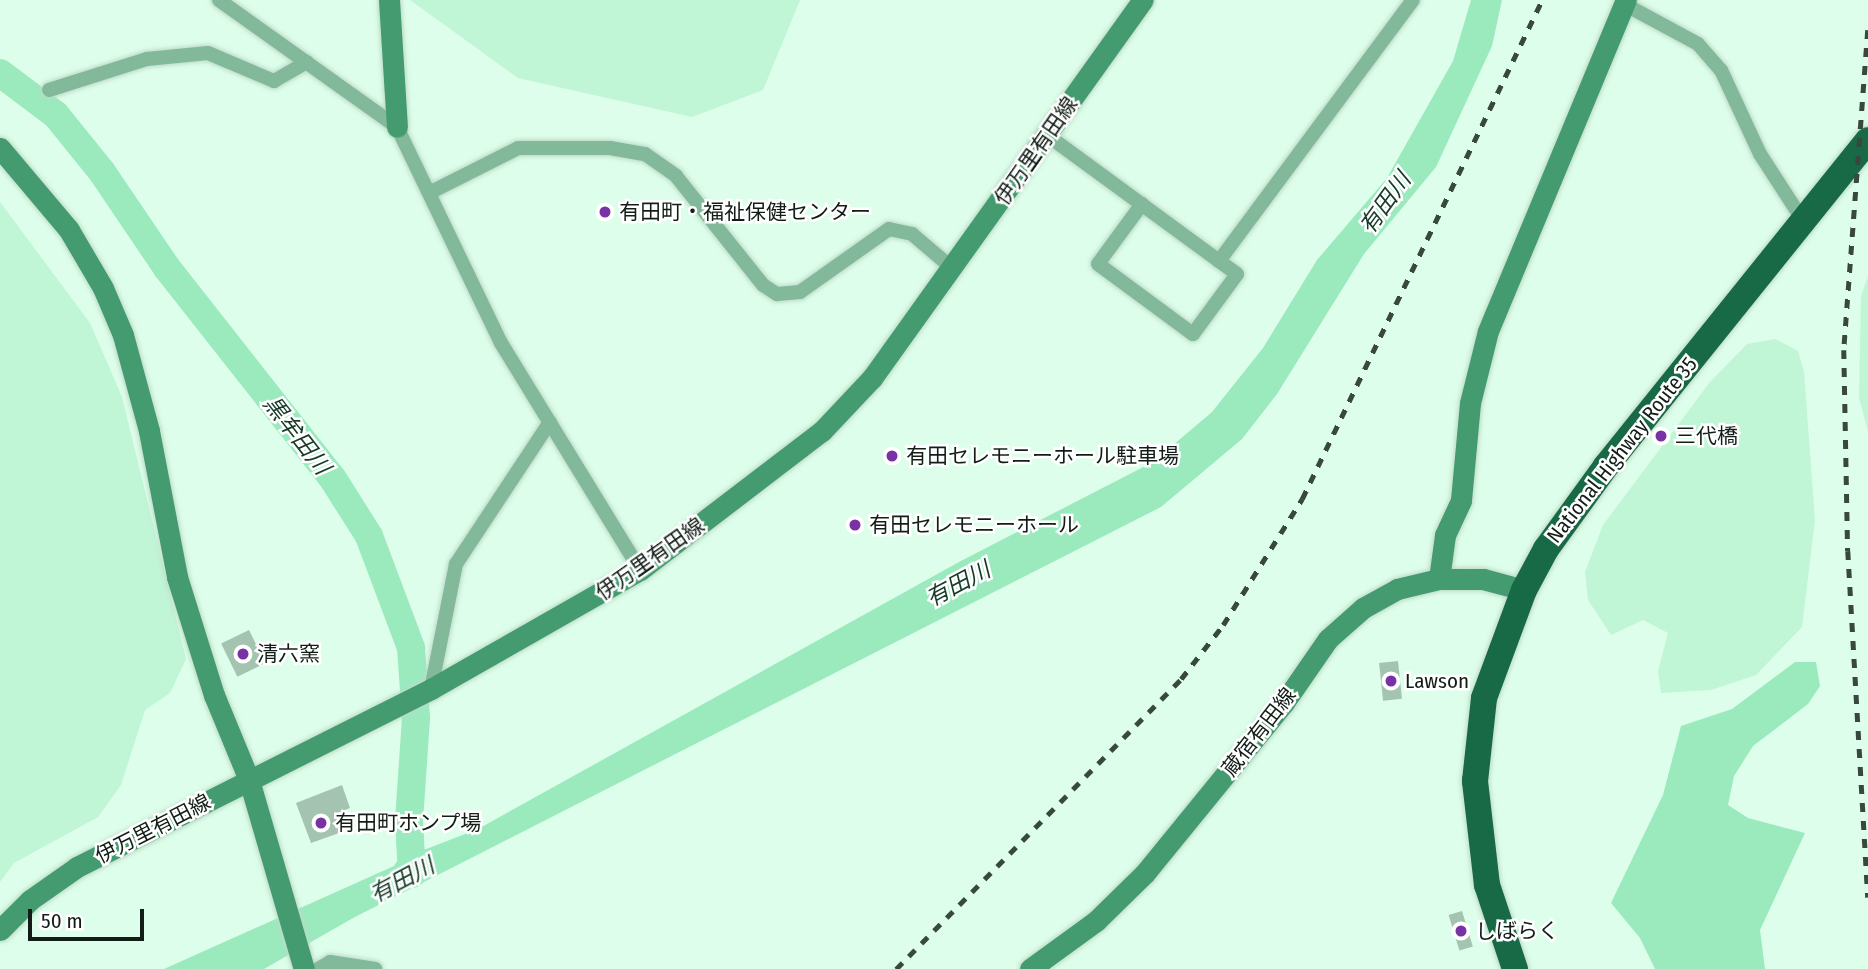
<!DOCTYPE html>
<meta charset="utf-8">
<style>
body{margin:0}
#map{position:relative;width:1868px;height:969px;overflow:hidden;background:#ddfeea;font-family:"Fira Sans Condensed","Noto Sans JP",sans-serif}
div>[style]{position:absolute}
.green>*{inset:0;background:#c0f5d6}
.water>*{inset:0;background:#9aeabe}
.river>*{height:28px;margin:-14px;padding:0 14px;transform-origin:14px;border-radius:14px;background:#9aeabe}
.building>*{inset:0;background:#a4c3b0;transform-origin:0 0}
.roads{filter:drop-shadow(0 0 2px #bcdac8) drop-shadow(0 0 2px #bcdac8)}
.street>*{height:14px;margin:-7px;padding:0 7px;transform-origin:7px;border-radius:7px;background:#83b99b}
.secondary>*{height:21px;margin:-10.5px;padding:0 10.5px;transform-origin:10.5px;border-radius:10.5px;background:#439b6f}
.highway>*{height:26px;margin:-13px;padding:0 13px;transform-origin:13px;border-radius:13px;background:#186945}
.rail>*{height:4.5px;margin-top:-2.25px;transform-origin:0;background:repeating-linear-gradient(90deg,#38483e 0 9px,transparent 0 18px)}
.dots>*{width:19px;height:19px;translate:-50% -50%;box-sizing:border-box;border:4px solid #fff;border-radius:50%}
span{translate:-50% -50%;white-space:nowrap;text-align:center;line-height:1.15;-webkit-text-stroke:5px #fff;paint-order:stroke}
.street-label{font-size:21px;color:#111d16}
.poi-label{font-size:21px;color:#111d16}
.left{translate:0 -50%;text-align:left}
.water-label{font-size:23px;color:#173a28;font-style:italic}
.scale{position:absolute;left:28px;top:909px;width:116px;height:32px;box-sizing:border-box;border:4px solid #111d16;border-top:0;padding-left:9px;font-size:21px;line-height:24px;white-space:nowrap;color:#111d16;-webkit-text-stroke:5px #fff;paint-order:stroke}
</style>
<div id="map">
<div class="green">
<div style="clip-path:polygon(410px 0,800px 0,763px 90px,692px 117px,518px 78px)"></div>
<div style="clip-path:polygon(0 202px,90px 323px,122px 397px,186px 659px,170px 693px,145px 710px,121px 785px,98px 817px,14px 863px,0 882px)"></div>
<div style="clip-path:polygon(1868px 276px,1868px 431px,1859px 398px,1861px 296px)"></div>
<div style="clip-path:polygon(1775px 339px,1798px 351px,1804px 372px,1815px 520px,1802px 627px,1756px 675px,1711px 690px,1661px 693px,1658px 671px,1668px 633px,1643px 620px,1611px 635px,1588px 600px,1585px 572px,1603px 525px,1710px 382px,1747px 344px)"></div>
</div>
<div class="water">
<div style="clip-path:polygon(1471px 0,1502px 0,1492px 46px,1436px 167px,1364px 254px,1277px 394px,1242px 439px,1161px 507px,353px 918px,264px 969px,164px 969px,394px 866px,403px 852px,416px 853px,478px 829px,959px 562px,1153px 462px,1212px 412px,1263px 348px,1317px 260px,1387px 178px,1453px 61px)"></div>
<div style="clip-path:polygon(1795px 662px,1816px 662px,1820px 686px,1808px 704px,1753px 746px,1734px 776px,1728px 805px,1748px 818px,1805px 833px,1760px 930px,1765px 969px,1655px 969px,1640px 938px,1611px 903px,1663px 795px,1681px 726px,1732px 709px)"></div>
</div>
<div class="river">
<div style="left:0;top:73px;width:70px;rotate:36.9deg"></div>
<div style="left:56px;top:115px;width:73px;rotate:51.1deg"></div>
<div style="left:102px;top:172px;width:116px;rotate:55.9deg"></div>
<div style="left:167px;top:268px;width:268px;rotate:51.8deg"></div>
<div style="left:333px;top:479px;width:67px;rotate:57.7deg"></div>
<div style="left:369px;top:536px;width:120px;rotate:69.4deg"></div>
<div style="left:411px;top:648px;width:70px;rotate:85.9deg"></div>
<div style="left:416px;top:718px;width:104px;rotate:93.9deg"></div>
<div style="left:409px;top:822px;width:52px;rotate:86.7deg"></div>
</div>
<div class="building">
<div style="left:249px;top:630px;width:37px;height:31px;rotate:64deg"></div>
<div style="left:1398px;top:661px;width:38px;height:19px;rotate:84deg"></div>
<div style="clip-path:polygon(342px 785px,350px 808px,335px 814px,342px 832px,311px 843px,296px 803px)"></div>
<div style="left:1462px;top:911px;width:37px;height:14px;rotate:73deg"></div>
</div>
<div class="roads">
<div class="street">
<div style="left:219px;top:0;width:219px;rotate:35.5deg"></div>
<div style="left:397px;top:127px;width:240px;rotate:64.3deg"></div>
<div style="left:501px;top:343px;width:266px;rotate:58.5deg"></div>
<div style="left:1624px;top:4px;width:84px;rotate:28.4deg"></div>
<div style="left:1698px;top:44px;width:35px;rotate:49deg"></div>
<div style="left:1721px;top:70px;width:93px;rotate:65.1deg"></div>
<div style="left:1760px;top:154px;width:81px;rotate:57.1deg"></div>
<div style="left:49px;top:90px;width:103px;rotate:-17.6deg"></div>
<div style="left:147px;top:59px;width:61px;rotate:-5.6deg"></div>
<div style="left:208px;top:53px;width:72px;rotate:23deg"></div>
<div style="left:274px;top:81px;width:38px;rotate:-30deg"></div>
<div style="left:1047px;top:135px;width:213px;rotate:36.2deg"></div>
<div style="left:1219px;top:261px;width:325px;rotate:-53.4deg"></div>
<div style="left:433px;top:191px;width:95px;rotate:-26.8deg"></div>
<div style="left:518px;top:148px;width:92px"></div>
<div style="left:610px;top:148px;width:36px;rotate:10deg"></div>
<div style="left:645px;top:154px;width:38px;rotate:35deg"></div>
<div style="left:676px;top:176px;width:139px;rotate:51.4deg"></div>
<div style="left:763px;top:285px;width:17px;rotate:33deg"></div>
<div style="left:777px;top:294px;width:23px;rotate:-5deg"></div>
<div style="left:800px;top:292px;width:109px;rotate:-35.3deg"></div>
<div style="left:889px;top:229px;width:24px;rotate:12deg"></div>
<div style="left:912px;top:234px;width:52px;rotate:40.4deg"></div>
<div style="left:1142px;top:204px;width:74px;rotate:126.3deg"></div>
<div style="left:1098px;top:264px;width:118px;rotate:36.4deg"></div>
<div style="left:1193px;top:334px;width:74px;rotate:-53.7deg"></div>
<div style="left:1237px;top:274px;width:22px;rotate:-144deg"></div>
<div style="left:431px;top:689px;width:127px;rotate:-78.7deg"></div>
<div style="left:456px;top:564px;width:170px;rotate:-56.5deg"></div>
<div style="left:318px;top:969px;width:14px;rotate:-30deg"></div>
<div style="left:330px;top:962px;width:46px;rotate:8.8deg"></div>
</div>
<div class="secondary">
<div style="left:389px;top:0;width:127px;rotate:86.4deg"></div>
<div style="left:0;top:148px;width:107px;rotate:49.9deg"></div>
<div style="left:69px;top:230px;width:67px;rotate:59.6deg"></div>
<div style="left:103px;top:288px;width:51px;rotate:66.9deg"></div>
<div style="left:123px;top:335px;width:99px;rotate:74.8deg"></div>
<div style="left:149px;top:431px;width:149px;rotate:79.1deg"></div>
<div style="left:177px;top:577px;width:124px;rotate:72.6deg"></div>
<div style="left:214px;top:695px;width:92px;rotate:67.6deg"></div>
<div style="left:249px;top:780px;width:197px;rotate:73.8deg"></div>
<div style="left:1439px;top:579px;width:44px;rotate:-82.2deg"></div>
<div style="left:1445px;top:535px;width:38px;rotate:-65deg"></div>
<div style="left:1461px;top:500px;width:97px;rotate:-84.7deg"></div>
<div style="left:1470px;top:403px;width:74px;rotate:-76deg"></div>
<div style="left:1488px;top:331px;width:359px;rotate:-67.4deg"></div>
<div style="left:0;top:930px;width:42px;rotate:-45deg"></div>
<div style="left:30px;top:900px;width:57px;rotate:-35.1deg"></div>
<div style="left:77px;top:867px;width:396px;rotate:-26.7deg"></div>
<div style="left:431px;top:689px;width:241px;rotate:-29.7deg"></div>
<div style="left:640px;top:570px;width:229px;rotate:-37.4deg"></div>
<div style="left:822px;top:431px;width:73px;rotate:-46.7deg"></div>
<div style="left:872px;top:378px;width:465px;rotate:-54.4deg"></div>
<div style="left:1030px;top:969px;width:82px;rotate:-36deg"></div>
<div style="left:1096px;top:921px;width:69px;rotate:-44.4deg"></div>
<div style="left:1145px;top:873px;width:218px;rotate:-50.8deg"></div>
<div style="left:1283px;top:704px;width:79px;rotate:-55.3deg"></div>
<div style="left:1328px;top:639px;width:47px;rotate:-41.5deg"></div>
<div style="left:1363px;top:608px;width:39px;rotate:-29deg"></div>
<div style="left:1397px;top:589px;width:43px;rotate:-13.4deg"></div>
<div style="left:1439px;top:579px;width:44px"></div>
<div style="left:1483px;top:579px;width:42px;rotate:15deg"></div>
</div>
<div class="highway">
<div style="left:1515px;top:969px;width:89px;rotate:-108.4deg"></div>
<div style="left:1487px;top:885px;width:105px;rotate:-96.6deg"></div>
<div style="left:1475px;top:781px;width:83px;rotate:-83.8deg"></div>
<div style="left:1484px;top:698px;width:115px;rotate:-69.7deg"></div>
<div style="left:1524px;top:590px;width:47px;rotate:-61.8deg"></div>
<div style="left:1546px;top:549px;width:102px;rotate:-54.1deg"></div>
<div style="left:1606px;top:466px;width:418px;rotate:-51.2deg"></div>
</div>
</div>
<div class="rail">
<div style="left:1868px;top:30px;width:321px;rotate:94.3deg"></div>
<div style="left:1844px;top:350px;width:201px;rotate:88.9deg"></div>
<div style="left:1848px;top:551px;width:347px;rotate:86.7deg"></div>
<div style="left:896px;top:969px;width:407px;rotate:-45.5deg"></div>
<div style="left:1181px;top:679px;width:68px;rotate:-52.1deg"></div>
<div style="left:1223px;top:625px;width:149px;rotate:-57.9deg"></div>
<div style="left:1302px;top:499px;width:554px;rotate:-64.31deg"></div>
</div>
<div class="dots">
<div style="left:605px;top:212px;background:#7832a5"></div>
<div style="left:1661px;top:436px;background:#7832a5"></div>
<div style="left:892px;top:456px;background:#7832a5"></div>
<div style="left:855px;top:525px;background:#7832a5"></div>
<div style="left:243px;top:654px;background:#7832a5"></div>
<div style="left:1391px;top:681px;background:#7832a5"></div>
<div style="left:321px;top:823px;background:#7832a5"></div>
<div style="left:1461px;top:931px;background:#7832a5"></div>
</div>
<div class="street-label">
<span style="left:1036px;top:151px;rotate:-55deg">伊万里有田線</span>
<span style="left:1622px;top:450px;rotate:-52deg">National Highway Route 35</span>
<span style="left:650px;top:559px;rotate:-35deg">伊万里有田線</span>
<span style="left:1259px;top:732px;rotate:-52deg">蔵宿有田線</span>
<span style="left:153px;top:829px;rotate:-27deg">伊万里有田線</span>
</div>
<div class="poi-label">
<span class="left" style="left:619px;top:212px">有田町・福祉保健センター</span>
<span class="left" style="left:1675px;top:436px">三代橋</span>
<span class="left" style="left:906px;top:456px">有田セレモニーホール駐車場</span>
<span class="left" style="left:869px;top:525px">有田セレモニーホール</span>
<span class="left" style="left:257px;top:654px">清六窯</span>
<span class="left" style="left:1405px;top:681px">Lawson</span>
<span class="left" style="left:335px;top:823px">有田町ホンプ場</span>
<span class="left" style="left:1475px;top:931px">しばらく</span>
</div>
<div class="water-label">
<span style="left:1385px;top:203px;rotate:-54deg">有田川</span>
<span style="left:297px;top:435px;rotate:52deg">黒牟田川</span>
<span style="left:958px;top:584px;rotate:-28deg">有田川</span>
<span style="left:402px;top:880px;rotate:-28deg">有田川</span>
</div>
<div class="scale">50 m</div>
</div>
